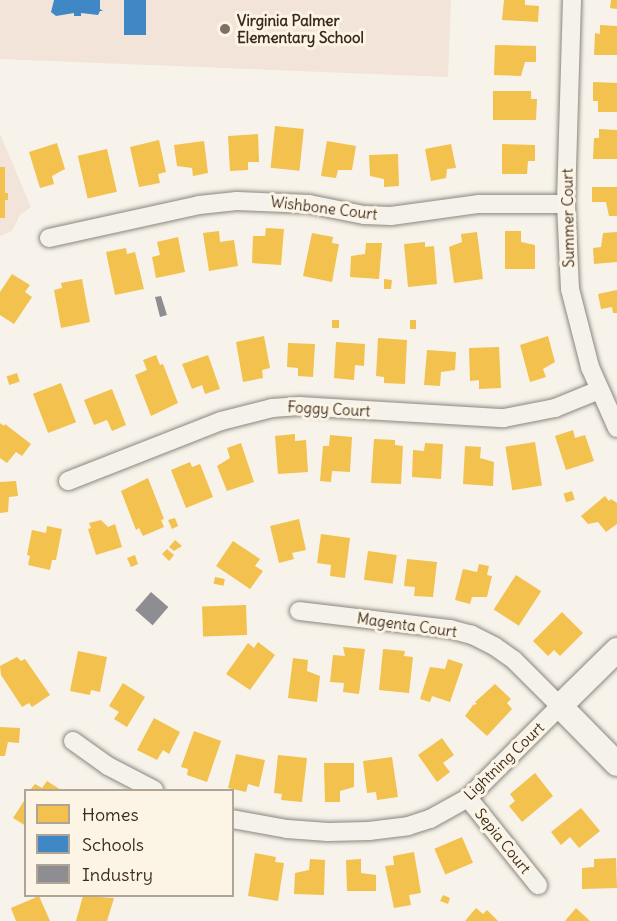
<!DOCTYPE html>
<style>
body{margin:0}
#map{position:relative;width:617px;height:921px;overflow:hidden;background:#f7f3ea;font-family:Delius,sans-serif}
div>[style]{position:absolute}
.built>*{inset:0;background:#f2e4d9}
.homes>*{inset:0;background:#f2c14e;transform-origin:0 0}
.schools>*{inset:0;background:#3f88c5;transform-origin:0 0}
.industry>*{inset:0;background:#8d8d92;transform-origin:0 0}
.roads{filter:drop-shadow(0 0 2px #8b867f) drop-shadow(0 0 2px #8b867f)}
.street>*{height:18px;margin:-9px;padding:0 9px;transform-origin:9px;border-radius:9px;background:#f5f2ec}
.secondary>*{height:24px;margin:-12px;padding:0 12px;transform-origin:12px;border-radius:12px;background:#f5f2ec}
.dots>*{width:16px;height:16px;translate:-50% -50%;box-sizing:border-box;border:3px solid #fcf5e5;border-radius:50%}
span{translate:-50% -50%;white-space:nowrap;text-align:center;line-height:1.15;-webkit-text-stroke:6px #fcf5e5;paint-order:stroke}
.poi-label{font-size:15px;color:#3b2a1e;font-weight:700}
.left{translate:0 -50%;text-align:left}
.street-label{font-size:15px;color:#3b2a1e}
.legend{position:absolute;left:24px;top:789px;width:210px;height:108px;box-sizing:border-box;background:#fcf5e5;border:2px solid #afa495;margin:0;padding:8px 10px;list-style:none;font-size:18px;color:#3b2a1e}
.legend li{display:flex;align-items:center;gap:12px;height:30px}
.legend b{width:30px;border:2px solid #afa495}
</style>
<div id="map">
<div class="built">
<div style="clip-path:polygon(0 0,451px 0,448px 77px,0 59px)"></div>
<div style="clip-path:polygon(0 134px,31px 207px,20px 215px,12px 231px,0 236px)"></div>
</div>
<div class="homes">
<div style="clip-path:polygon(504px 0,525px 0,525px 5px,539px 6px,538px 22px,502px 20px)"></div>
<div style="clip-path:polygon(611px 0,617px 0,617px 9px,610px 8px)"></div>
<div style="clip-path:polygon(600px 25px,617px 26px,617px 55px,594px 55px,595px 33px,600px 34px)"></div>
<div style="clip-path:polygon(495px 45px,536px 46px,536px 62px,525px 62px,521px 76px,494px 75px)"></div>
<div style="clip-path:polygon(593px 82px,617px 83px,617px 112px,598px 112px,598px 101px,593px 101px)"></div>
<div style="clip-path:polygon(493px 91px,531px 91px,531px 99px,537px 99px,536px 120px,493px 120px)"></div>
<div style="left:275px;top:126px;width:29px;height:42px;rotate:6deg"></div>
<div style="clip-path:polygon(599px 129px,617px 130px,617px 159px,593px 159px,594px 138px,599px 138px)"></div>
<div style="clip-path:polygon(258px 134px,259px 162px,248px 162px,248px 170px,230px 171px,228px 136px)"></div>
<div style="clip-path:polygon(159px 140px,166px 172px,158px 174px,160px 183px,139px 187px,130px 147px)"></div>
<div style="clip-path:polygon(204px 141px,208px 173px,193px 176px,192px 168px,177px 166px,174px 145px)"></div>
<div style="clip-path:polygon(327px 141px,356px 146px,352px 170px,338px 170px,336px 178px,321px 176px)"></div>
<div style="clip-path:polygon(57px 143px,65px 169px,52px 176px,54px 184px,40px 188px,29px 152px)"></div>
<div style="clip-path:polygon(451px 144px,456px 168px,447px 169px,446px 178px,431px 181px,425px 149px)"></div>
<div style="clip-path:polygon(502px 144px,535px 145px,535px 161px,528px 161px,527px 174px,502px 174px)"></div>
<div style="left:107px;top:149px;width:44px;height:30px;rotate:77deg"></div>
<div style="clip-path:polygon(398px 154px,399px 186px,384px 187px,384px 179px,370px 176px,369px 155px)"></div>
<div style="clip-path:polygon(0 167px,5px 167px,5px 193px,8px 193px,8px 200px,5px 200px,5px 218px,0 218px)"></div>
<div style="clip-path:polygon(592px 187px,617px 187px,617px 216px,609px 216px,606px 202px,592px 202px)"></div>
<div style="clip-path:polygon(266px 228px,284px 229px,281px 265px,252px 263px,253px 236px,265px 236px)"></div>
<div style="clip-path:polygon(219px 231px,220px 242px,234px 240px,238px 266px,209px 271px,203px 233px)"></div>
<div style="clip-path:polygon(505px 231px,521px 231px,521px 242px,535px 245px,535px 269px,505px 269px)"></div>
<div style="clip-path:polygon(477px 232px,483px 279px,454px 283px,449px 247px,462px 242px,461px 234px)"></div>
<div style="clip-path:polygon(617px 232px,617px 262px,594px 264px,593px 248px,601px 247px,603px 233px)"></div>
<div style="clip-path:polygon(312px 233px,333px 237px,332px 243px,339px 244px,332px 282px,303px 276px)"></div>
<div style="clip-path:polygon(178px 237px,185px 272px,156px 278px,152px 257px,160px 255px,157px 242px)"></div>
<div style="clip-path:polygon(425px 242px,425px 247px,434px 246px,437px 284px,408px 287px,404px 244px)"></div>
<div style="clip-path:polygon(366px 243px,382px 243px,379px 279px,350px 277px,351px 256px,365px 254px)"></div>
<div style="clip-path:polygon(126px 248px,127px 254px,135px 252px,144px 289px,115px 295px,106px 252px)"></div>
<div style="clip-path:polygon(12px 274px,30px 285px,25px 292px,32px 297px,14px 324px,0 315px,0 292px)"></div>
<div style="clip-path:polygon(82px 279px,90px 322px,61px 328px,54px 290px,62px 288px,61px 283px)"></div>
<div style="clip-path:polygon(384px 279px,392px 280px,391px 289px,384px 289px)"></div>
<div style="clip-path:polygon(617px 290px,617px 313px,613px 313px,612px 307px,601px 309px,598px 294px)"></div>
<div style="left:332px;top:320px;width:7px;height:8px"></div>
<div style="left:410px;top:320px;width:6px;height:9px"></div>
<div style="clip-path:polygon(264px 336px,270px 368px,262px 370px,263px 378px,243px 382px,236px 342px)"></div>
<div style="clip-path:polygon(548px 336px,555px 362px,543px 369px,546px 377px,530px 382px,520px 345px)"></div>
<div style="clip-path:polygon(378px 338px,407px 340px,405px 384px,384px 383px,384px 377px,376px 376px)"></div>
<div style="clip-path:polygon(336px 342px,365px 344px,364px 366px,355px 365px,354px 380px,334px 378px)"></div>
<div style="clip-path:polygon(288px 343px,315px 344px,313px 377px,298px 376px,298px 368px,287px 367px)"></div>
<div style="clip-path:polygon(499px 347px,501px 388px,479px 389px,479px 380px,470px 381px,469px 348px)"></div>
<div style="clip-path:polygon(427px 350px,456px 352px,455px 370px,441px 372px,440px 386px,424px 385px)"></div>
<div style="clip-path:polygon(156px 355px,160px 365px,163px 364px,178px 403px,151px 416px,135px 375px,147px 370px,143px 360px)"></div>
<div style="clip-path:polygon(208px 355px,220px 389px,205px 394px,202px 385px,192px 389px,182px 364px)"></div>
<div style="left:17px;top:373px;width:9px;height:11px;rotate:72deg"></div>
<div style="left:61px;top:383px;width:42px;height:30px;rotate:69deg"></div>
<div style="clip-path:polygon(112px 389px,126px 425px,112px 431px,107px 420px,94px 425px,84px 400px)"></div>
<div style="clip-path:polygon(0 423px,4px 426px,5px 424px,31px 444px,22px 456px,16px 452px,7px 463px,0 458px)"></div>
<div style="clip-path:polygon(573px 430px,575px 438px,585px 435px,594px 461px,566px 470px,555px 436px)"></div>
<div style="clip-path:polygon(295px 434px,295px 441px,306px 440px,308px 472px,278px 474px,275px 436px)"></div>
<div style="clip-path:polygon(330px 435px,352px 437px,350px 472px,332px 471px,331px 482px,320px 481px,323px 446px,329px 446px)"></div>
<div style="clip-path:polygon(374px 439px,395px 440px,395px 445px,403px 446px,401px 484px,371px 483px)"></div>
<div style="left:535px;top:442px;width:44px;height:30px;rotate:81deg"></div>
<div style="clip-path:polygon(241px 443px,254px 482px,227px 491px,217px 466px,230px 458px,227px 448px)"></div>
<div style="clip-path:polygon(425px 443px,443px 444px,441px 479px,412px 477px,413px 450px,424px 451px)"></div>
<div style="clip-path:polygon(465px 446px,481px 447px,480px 458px,494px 462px,493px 486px,463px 484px)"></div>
<div style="clip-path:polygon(190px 462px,192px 467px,200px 464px,213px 497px,186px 508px,171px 470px)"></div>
<div style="clip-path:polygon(148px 478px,164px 519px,161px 520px,164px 527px,143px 536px,139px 528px,136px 530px,121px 491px)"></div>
<div style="clip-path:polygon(16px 481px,18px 496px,9px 497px,8px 512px,0 513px,0 482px)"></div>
<div style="left:572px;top:491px;width:9px;height:9px;rotate:72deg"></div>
<div style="clip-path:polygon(605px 496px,609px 501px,611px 499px,617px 503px,617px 524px,606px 532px,598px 522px,588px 524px,581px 516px)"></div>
<div style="clip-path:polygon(175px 518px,178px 526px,172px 529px,168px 520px)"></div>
<div style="clip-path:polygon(299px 519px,306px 550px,292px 553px,294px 559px,279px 563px,270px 526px)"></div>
<div style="clip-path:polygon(101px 520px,108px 527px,115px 524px,122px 547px,96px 555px,88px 529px,91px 528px,89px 523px)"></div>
<div style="clip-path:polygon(47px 526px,62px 529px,56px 560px,52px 560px,50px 570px,28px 565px,30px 556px,27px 555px,32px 530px,46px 533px)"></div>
<div style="clip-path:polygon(321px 534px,350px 538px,345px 578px,330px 576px,331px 565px,317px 563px)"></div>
<div style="clip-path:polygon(175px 540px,182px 546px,174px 551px,169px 547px)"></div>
<div style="clip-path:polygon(233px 541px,260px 559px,255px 566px,263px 571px,250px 589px,216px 566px)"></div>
<div style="clip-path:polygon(167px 549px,174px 555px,169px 561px,162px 554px)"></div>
<div style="left:368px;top:551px;width:29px;height:29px;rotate:8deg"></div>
<div style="clip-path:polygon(135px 555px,138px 564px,131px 567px,127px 558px)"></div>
<div style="clip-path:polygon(407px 559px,437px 562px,433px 597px,414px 596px,415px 587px,404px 586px)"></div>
<div style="clip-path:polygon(479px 564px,489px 566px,487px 575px,492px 576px,487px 597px,472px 597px,470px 604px,455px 600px,463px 569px,477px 572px)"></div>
<div style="left:516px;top:575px;width:30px;height:41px;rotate:33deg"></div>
<div style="left:215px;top:577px;width:10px;height:7px;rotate:11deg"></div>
<div style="left:246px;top:605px;width:30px;height:44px;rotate:88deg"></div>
<div style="clip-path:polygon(562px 612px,583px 633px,560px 656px,554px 650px,548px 656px,533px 641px)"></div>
<div style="clip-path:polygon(258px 642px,275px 655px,250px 690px,226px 674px,248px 643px,254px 648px)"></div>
<div style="clip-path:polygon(343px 647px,365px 649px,359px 694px,343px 692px,344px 683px,330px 682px,333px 655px,345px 656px)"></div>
<div style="clip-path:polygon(383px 649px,405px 651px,404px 656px,413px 657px,409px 693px,379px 690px)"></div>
<div style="clip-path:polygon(78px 651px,107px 657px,100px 692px,91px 690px,90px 695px,70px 691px)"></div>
<div style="clip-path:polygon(17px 657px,21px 661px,25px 659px,50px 695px,32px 707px,29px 703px,22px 707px,1px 675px,0 666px)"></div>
<div style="clip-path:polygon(293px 658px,308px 660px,307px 671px,320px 676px,317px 702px,288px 698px)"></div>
<div style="clip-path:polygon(448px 659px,463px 664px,450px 702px,432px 696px,430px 702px,420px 699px,430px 667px,445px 669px)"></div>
<div style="clip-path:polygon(123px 683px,145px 697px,127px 727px,114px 719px,119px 712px,109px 706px)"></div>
<div style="clip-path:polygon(495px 684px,511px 699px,507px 703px,512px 709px,487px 736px,465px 716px,473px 705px,477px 704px,475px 702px)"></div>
<div style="clip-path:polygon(154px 718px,180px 732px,169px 754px,163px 750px,157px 760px,137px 750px)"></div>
<div style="clip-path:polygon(0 727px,20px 728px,19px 743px,8px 742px,5px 756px,0 756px)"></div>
<div style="clip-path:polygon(194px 731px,221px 741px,207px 782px,187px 775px,188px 769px,181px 767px)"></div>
<div style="clip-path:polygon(442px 738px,454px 755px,443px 763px,450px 772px,437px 782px,418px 755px)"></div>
<div style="clip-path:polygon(236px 754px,265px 760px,259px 787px,248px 784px,246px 792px,228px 788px)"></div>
<div style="clip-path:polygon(278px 755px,307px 758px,302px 802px,281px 800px,282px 794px,274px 793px)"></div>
<div style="clip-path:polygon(392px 757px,398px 797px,377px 800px,376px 792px,367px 793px,363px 761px)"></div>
<div style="clip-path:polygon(324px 763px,354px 763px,354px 787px,340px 791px,340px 802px,325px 802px)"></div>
<div style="clip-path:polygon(535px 773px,553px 796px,522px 822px,509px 806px,515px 801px,510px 794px)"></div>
<div style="clip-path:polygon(47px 781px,61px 790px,30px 790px,35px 784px,42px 788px)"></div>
<div style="clip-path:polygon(26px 798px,26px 826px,13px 818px)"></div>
<div style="clip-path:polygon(581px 808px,600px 831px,579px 848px,570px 837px,561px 845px,551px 832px)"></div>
<div style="left:462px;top:837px;width:28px;height:30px;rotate:67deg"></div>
<div style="clip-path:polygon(414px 852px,421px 893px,409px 895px,411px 905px,394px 908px,385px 866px,394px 865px,393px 856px)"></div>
<div style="clip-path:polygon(255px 853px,276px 857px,275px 862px,284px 863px,278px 901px,248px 896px)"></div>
<div style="clip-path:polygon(616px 858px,617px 888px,582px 889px,582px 868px,594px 867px,594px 859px)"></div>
<div style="clip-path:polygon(310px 859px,325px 860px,324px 895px,294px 894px,295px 873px,309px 870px)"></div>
<div style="clip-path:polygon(361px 859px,361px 873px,376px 875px,376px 891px,347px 891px,346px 860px)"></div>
<div style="clip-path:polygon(443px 895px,450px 898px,448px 904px,440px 901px)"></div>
<div style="clip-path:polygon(39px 896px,50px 921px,16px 921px,11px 908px)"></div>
<div style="clip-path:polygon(83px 896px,114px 898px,107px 921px,76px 921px)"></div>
<div style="clip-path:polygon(476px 908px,483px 914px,487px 910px,498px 921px,465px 921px)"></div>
<div style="clip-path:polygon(576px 908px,590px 921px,565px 921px)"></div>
</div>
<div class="schools">
<div style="clip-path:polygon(54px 0,100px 0,100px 9px,103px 11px,100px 11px,98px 15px,81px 13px,81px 16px,74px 16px,74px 13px,56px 16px,51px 12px)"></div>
<div style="left:124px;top:0;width:22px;height:35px"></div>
</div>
<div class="industry">
<div style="clip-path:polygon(161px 296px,167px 315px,160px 317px,155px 297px)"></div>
<div style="left:151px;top:592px;width:23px;height:24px;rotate:41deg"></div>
</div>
<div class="roads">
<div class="street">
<div style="left:572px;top:0;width:204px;rotate:91.7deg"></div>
<div style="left:566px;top:204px;width:85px;rotate:87.3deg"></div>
<div style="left:570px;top:289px;width:81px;rotate:75.6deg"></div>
<div style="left:590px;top:367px;width:67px;rotate:66.1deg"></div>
<div style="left:49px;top:238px;width:154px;rotate:-12.4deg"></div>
<div style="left:199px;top:205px;width:38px;rotate:-6deg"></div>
<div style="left:237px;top:201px;width:72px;rotate:2.4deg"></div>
<div style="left:309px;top:204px;width:56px;rotate:11.3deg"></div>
<div style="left:364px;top:215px;width:27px;rotate:2deg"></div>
<div style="left:391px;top:216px;width:89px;rotate:-7.8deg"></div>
<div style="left:479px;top:204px;width:87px"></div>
<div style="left:68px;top:481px;width:164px;rotate:-21.4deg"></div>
<div style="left:221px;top:421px;width:53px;rotate:-14.3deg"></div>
<div style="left:272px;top:408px;width:27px;rotate:-4deg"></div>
<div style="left:299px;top:406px;width:205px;rotate:3.4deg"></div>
<div style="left:504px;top:418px;width:52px;rotate:-11.1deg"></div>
<div style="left:555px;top:408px;width:48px;rotate:-22.2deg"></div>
<div style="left:73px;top:741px;width:43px;rotate:35.5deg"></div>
<div style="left:108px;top:766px;width:52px;rotate:27.6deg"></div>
<div style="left:468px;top:798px;width:112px;rotate:51.2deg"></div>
<div style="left:232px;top:819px;width:56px;rotate:10.3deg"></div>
<div style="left:287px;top:829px;width:41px;rotate:4.2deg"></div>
<div style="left:328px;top:832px;width:41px;rotate:-1.4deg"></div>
<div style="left:369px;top:831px;width:39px;rotate:-7deg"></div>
<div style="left:408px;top:826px;width:23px;rotate:-18deg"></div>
<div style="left:430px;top:819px;width:43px;rotate:-28.9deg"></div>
<div style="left:468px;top:798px;width:130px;rotate:-45deg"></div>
<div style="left:560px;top:706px;width:65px;rotate:-135deg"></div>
<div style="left:514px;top:660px;width:24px;rotate:-145deg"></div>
<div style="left:494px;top:646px;width:25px;rotate:-153deg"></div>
<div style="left:472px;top:635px;width:23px;rotate:-165deg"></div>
<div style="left:450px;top:629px;width:152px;rotate:-173.2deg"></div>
</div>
<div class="secondary">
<div style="left:617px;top:650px;width:80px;rotate:135.5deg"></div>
<div style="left:560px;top:706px;width:81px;rotate:45.5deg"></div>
</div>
</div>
<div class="dots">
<div style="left:225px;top:29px;background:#7d7065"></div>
</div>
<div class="poi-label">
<span class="left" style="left:237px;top:29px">Virginia Palmer<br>Elementary School</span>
</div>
<div class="street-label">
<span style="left:324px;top:208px;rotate:7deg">Wishbone Court</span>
<span style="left:568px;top:218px;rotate:-91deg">Summer Court</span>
<span style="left:329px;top:409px;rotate:3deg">Foggy Court</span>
<span style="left:407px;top:625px;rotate:8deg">Magenta Court</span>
<span style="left:504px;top:761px;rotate:-44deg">Lightning Court</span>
<span style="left:503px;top:841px;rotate:51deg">Sepia Court</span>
</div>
<ul class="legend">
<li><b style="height:16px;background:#f2c14e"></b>Homes</li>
<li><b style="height:16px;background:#3f88c5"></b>Schools</li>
<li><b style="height:16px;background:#8d8d92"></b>Industry</li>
</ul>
</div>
